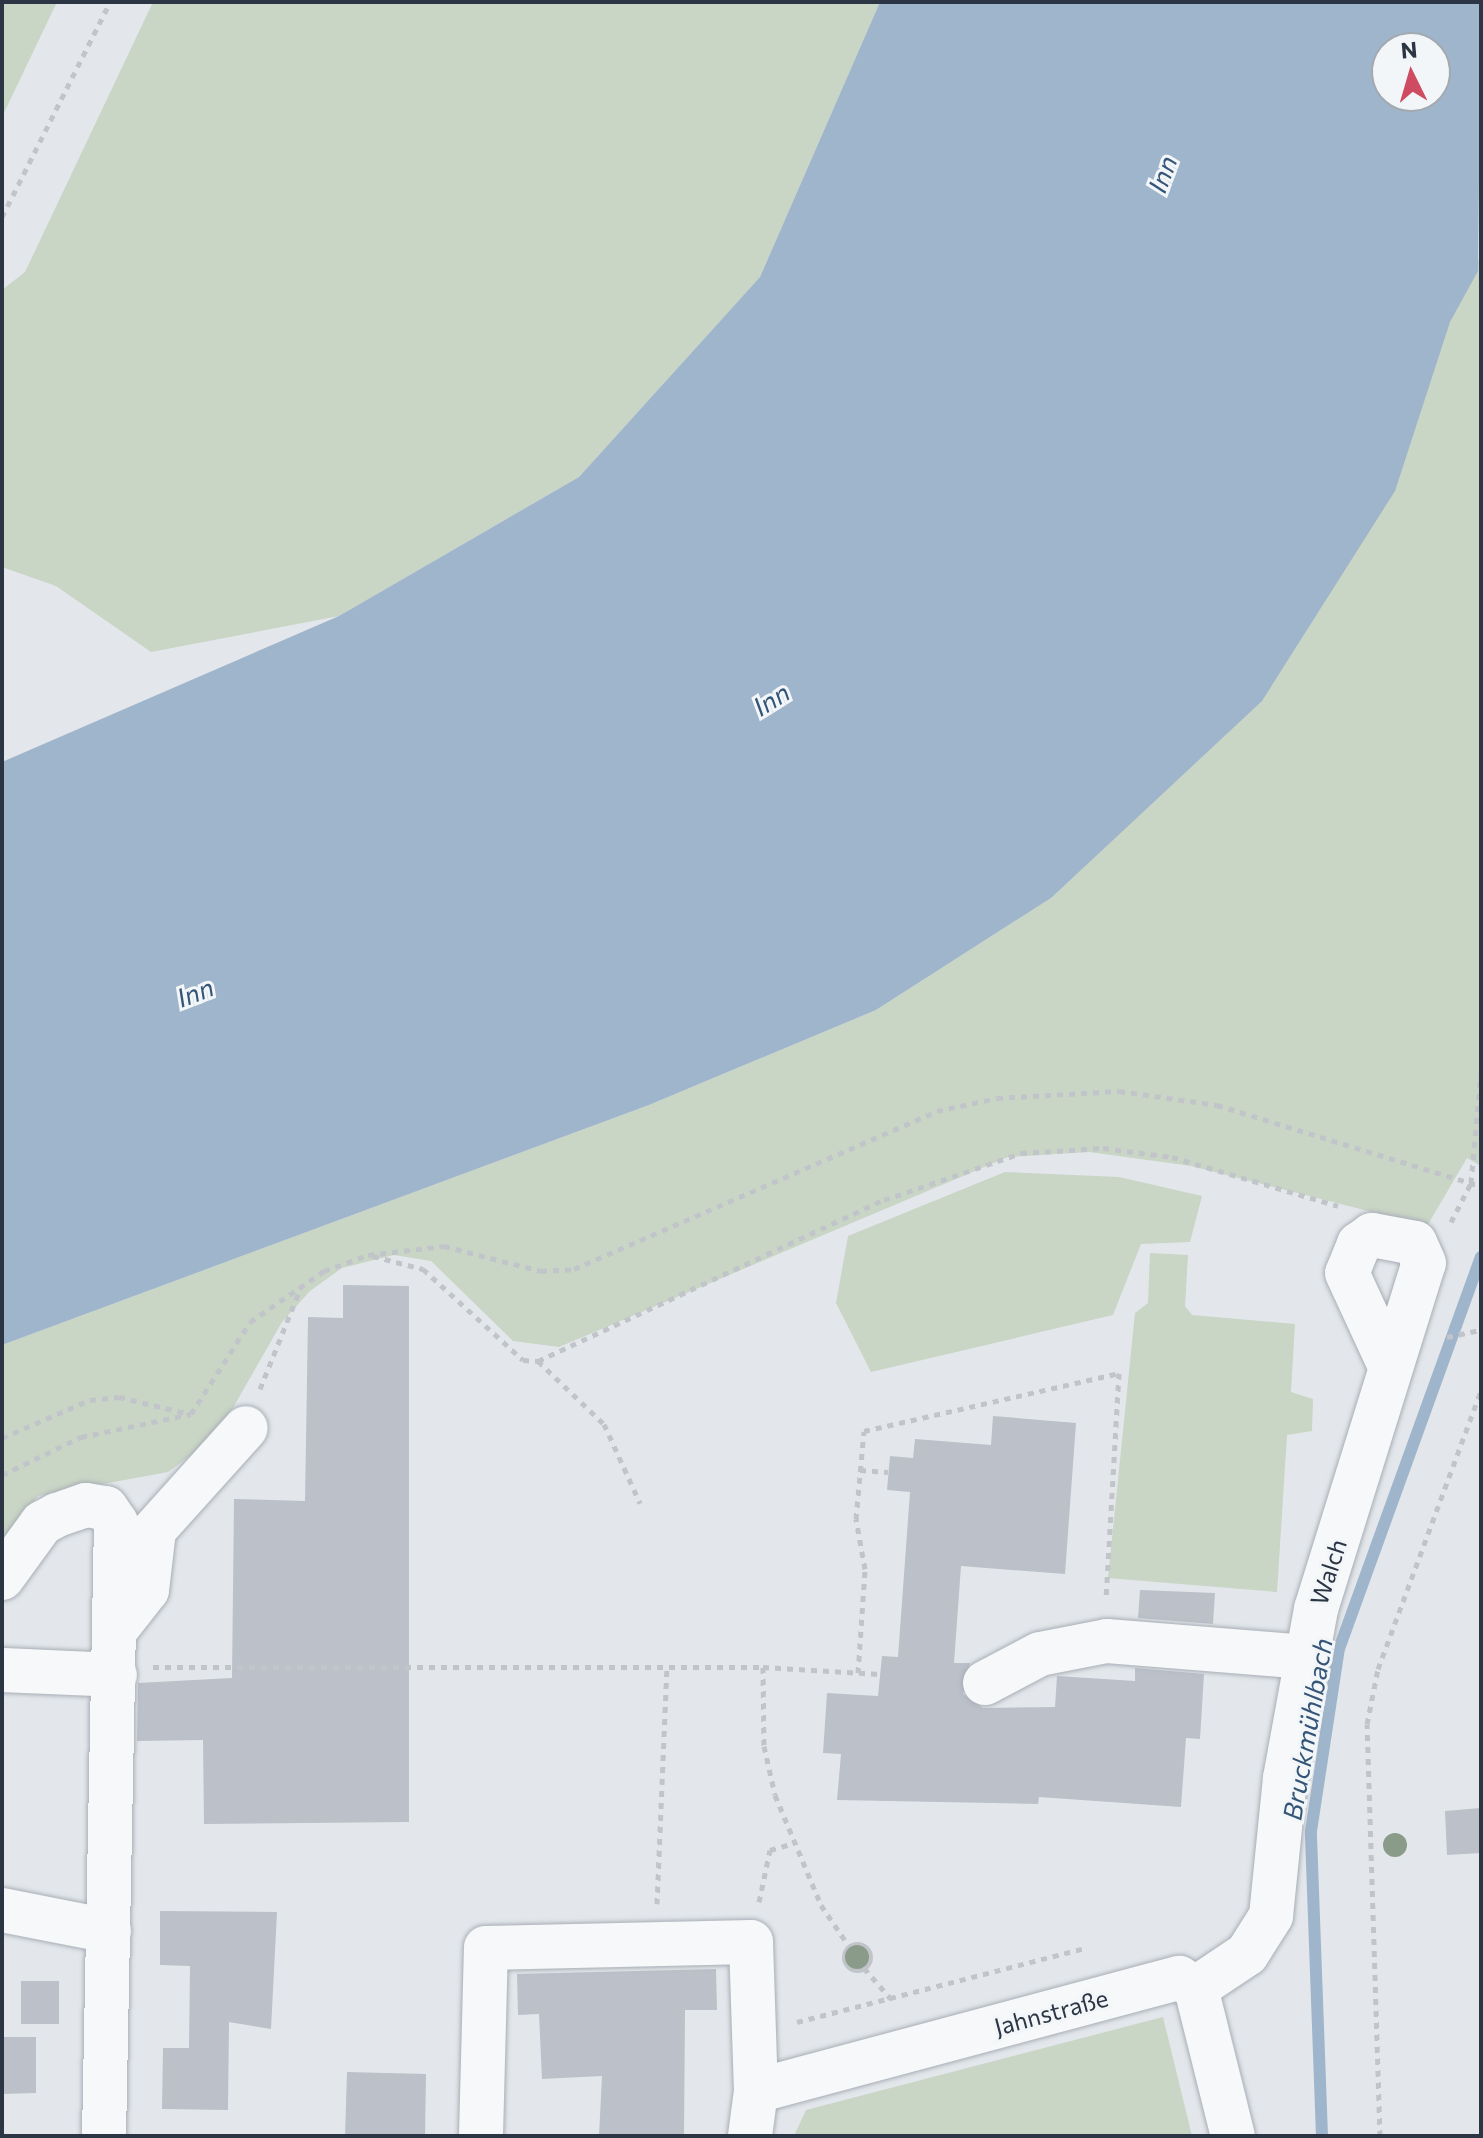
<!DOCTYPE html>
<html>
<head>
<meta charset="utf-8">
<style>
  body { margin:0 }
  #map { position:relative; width:1483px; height:2138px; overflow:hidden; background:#e3e7eb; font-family:Commissioner,sans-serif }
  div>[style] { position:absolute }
  .green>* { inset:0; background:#c9d5c5 }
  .water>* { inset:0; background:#9fb5cb }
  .stream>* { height:12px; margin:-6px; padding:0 6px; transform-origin:6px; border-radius:6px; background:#9fb5cb }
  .building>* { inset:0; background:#bbc0c9 }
  .path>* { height:5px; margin-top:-2.5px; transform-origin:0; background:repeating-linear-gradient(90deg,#c1c5ca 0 6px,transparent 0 12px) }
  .path>.ring { margin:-2.5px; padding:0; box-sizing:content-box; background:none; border:5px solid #c1c5ca; border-radius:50% }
  .roads { filter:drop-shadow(0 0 2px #a8aeb6) drop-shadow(0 0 2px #a8aeb6) }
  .minor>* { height:44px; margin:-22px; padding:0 22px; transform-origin:22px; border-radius:22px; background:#f6f8f9 }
  .trees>* { width:24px; height:24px; margin:-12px; border-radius:50%; background:#8a9c89 }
  span { translate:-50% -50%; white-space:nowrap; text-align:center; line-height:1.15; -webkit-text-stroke:6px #f3f6f8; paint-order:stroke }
  .street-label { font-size:24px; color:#2b3544 }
  .water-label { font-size:26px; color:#355578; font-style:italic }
  .frame { position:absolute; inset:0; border:4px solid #2b3544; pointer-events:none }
  .north { position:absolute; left:1371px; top:32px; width:80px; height:80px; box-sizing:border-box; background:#f3f6f8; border:2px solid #a3a9b0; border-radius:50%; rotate:355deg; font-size:22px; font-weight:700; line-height:32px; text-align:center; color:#2b3544 }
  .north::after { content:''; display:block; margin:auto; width:28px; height:36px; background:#ce4b62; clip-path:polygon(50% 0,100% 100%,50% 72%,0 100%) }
</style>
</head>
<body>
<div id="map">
  <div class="green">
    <i style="clip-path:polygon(2px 2px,57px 2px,2px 117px)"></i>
    <i style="clip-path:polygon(153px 2px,880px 2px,760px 277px,579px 477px,339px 616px,151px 652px,56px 586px,2px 567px,2px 290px,25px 272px)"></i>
    <i style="clip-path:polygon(1481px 254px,1481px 1166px,1467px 1158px,1427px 1226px,1191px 1166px,1089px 1152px,1008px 1157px,559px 1347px,513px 1341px,431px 1261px,394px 1255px,342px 1268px,310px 1291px,282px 1322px,217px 1436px,168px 1472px,38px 1496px,2px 1542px,2px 1345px,649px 1105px,876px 1010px,1051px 898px,1450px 322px)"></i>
    <i style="clip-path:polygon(1005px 1172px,1119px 1177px,1202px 1196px,1190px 1242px,1141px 1244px,1113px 1315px,871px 1372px,836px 1303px,848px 1236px)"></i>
    <i style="clip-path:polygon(1150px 1253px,1188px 1255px,1185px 1306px,1192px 1315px,1295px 1324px,1291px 1392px,1313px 1399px,1312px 1431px,1287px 1435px,1277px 1592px,1108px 1578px,1135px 1313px,1148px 1303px)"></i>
    <i style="clip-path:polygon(1163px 2017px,1192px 2136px,794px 2136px,806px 2110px)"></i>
  </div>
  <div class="water">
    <i style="clip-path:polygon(evenodd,880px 2px,1481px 2px,1478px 271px,1450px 322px,1395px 491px,1262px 701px,1051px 898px,876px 1010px,649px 1105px,2px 1345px,2px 762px,339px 616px,579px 477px,760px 277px,880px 2px,1387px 48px,1435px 48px,1435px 96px,1387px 96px,1387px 48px)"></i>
  </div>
  <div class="stream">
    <i style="left:1322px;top:2136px;width:305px;rotate:-92.1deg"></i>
    <i style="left:1311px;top:1831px;width:184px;rotate:-81.3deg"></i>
    <i style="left:1339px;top:1649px;width:417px;rotate:-70.1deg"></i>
  </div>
  <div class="building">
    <i style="clip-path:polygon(343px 1285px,409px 1286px,409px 1822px,204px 1824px,203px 1740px,137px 1741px,138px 1683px,232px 1678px,234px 1499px,305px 1501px,308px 1317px,343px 1318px)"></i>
    <i style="clip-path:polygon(993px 1416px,1076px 1423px,1065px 1574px,961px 1566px,954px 1663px,970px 1663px,963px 1694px,983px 1708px,1055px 1707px,1057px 1676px,1135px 1681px,1135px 1668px,1204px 1674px,1200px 1739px,1186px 1738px,1181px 1807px,1039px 1797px,1038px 1804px,837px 1800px,841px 1754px,823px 1753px,827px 1693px,878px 1696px,882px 1656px,898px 1657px,910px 1492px,887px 1490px,890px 1456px,913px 1458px,915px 1439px,991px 1445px)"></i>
    <i style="clip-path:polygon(1140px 1590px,1215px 1593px,1213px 1624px,1138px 1618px)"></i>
    <i style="clip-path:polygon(1481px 1808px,1481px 1853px,1447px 1855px,1445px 1811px)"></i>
    <i style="clip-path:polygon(160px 1911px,277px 1912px,271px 2029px,229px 2022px,228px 2110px,162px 2109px,163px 2048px,189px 2048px,190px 1966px,160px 1965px)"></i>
    <i style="clip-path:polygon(716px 1969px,717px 2010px,685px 2010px,684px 2136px,599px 2136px,602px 2076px,542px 2079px,539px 2014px,518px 2015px,517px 1974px)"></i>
    <i style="clip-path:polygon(21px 1981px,59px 1981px,59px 2024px,21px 2024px)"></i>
    <i style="clip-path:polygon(2px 2037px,36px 2037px,36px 2093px,2px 2094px)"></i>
    <i style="clip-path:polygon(347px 2072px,426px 2074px,425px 2136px,345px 2136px)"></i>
  </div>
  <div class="path">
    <i style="left:2px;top:217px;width:241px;rotate:-63.3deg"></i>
    <i style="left:1451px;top:1222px;width:44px;rotate:-62.9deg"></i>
    <i style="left:1471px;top:1183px;width:110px;rotate:-84.8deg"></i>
    <i style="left:373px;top:1256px;width:52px;rotate:14.6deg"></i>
    <i style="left:423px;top:1269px;width:135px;rotate:42.3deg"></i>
    <i style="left:523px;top:1360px;width:15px;rotate:4deg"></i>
    <i style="left:538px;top:1361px;width:382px;rotate:-25deg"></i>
    <i style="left:884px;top:1200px;width:145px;rotate:-18.9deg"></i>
    <i style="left:1021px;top:1153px;width:82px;rotate:-3.5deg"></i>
    <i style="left:1103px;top:1148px;width:70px;rotate:7.4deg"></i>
    <i style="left:1172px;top:1157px;width:173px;rotate:16.4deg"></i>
    <i style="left:1447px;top:1337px;width:35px;rotate:-12deg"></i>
    <i style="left:538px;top:1361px;width:91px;rotate:43.7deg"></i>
    <i style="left:604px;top:1424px;width:87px;rotate:65.5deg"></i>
    <i style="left:260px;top:1389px;width:110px;rotate:-68.1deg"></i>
    <i style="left:2px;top:1438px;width:96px;rotate:-23.4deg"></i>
    <i style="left:90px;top:1400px;width:29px;rotate:-6deg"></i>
    <i style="left:119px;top:1397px;width:73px;rotate:13.5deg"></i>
    <i style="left:860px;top:1470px;width:28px;rotate:4deg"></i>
    <i style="left:2px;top:1475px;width:88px;rotate:-25.7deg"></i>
    <i style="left:81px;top:1437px;width:112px;rotate:-11.8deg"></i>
    <i style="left:191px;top:1414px;width:109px;rotate:-57.3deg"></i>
    <i style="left:250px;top:1322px;width:90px;rotate:-34.6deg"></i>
    <i style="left:324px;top:1271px;width:47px;rotate:-20deg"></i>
    <i style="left:368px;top:1255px;width:77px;rotate:-6.8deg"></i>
    <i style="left:444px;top:1246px;width:100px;rotate:14.5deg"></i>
    <i style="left:541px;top:1271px;width:33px;rotate:-3deg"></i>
    <i style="left:574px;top:1269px;width:396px;rotate:-23.5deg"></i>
    <i style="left:937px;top:1111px;width:61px;rotate:-12.2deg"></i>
    <i style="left:997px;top:1098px;width:122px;rotate:-3.3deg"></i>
    <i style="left:1119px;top:1091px;width:99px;rotate:8.1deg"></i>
    <i style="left:1217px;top:1105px;width:276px;rotate:17.1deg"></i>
    <i style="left:153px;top:1667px;width:610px"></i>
    <i style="left:763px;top:1667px;width:117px;rotate:3.4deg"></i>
    <i style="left:763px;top:1667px;width:79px;rotate:89.3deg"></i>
    <i style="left:764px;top:1746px;width:50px;rotate:77.3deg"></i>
    <i style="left:775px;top:1795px;width:119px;rotate:67.3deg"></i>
    <i style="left:821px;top:1905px;width:50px;rotate:55.7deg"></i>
    <i style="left:858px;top:1673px;width:104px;rotate:-86.1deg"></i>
    <i style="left:865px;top:1569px;width:51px;rotate:-100.2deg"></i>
    <i style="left:856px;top:1519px;width:88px;rotate:-84.8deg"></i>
    <i style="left:864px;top:1431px;width:262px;rotate:-12.8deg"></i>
    <i style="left:1119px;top:1373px;width:225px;rotate:93.3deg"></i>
    <i style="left:759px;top:1902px;width:53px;rotate:-78.1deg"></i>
    <i style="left:770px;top:1850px;width:22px;rotate:-16deg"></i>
    <i style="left:657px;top:1904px;width:237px;rotate:-87.6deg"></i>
    <i class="ring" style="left:844px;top:1944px;width:21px;height:21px"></i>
    <i style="left:864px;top:1968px;width:41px;rotate:48.9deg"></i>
    <i style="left:797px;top:2022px;width:298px;rotate:-14.4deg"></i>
    <i style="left:1380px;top:2136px;width:412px;rotate:-91.8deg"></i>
    <i style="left:1367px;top:1724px;width:56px;rotate:-78.7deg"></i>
    <i style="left:1378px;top:1669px;width:296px;rotate:-69.7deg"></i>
  </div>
  <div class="roads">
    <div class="minor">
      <i style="left:2px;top:1578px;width:68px;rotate:-54deg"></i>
      <i style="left:42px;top:1523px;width:17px;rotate:-28deg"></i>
      <i style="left:57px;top:1515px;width:31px;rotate:-19deg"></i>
      <i style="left:86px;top:1505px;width:20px;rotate:9deg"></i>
      <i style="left:106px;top:1508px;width:18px;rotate:56deg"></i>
      <i style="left:116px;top:1523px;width:613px;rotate:91.12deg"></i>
      <i style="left:118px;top:1627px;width:47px;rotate:-51.9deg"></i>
      <i style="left:147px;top:1590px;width:60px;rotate:-83.3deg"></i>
      <i style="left:154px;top:1530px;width:137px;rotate:-48deg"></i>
      <i style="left:2px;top:1670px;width:113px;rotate:2.5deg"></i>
      <i style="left:985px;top:1683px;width:62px;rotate:-27.8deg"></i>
      <i style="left:1040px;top:1654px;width:68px;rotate:-11deg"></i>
      <i style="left:1107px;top:1641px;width:200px;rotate:4.6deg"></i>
      <i style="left:2px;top:1910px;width:109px;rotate:11.1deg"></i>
      <i style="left:1196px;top:1988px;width:61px;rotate:-33.7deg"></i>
      <i style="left:1247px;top:1954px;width:45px;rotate:-57.7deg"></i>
      <i style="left:1271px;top:1916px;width:139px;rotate:-84.2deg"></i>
      <i style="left:1285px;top:1778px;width:172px;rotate:-79.6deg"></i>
      <i style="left:1316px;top:1609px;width:362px;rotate:-72.7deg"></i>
      <i style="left:1424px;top:1263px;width:22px;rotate:-114deg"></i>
      <i style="left:1415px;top:1243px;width:44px;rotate:-169.5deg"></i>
      <i style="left:1372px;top:1235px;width:16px;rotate:145deg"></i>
      <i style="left:1359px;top:1244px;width:31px;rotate:112deg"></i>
      <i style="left:1347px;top:1273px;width:102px;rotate:65.2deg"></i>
      <i style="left:756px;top:2091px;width:438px;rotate:-15deg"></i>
      <i style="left:1179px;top:1978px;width:20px;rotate:30deg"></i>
      <i style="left:1196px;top:1988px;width:153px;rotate:76deg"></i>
      <i style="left:481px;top:2136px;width:188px;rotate:-88.5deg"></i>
      <i style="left:486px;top:1948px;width:265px;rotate:-1.3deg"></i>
      <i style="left:751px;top:1942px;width:149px;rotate:88.1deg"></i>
      <i style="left:756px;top:2091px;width:45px;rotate:97.6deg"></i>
    </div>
  </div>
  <div class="trees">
    <i style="left:1395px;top:1845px"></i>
    <i style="left:857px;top:1957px"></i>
  </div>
  <div class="street-label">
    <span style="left:1328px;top:1572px;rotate:-72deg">Walch</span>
    <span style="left:1051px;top:2012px;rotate:-15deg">Jahnstraße</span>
  </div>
  <div class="water-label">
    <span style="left:1162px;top:174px;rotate:-70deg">Inn</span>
    <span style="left:771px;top:699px;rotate:-32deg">Inn</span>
    <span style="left:195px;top:992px;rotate:-21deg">Inn</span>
    <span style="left:1307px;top:1729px;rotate:-80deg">Bruckmühlbach</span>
  </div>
  <div class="frame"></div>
  <div class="north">N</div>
</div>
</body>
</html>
